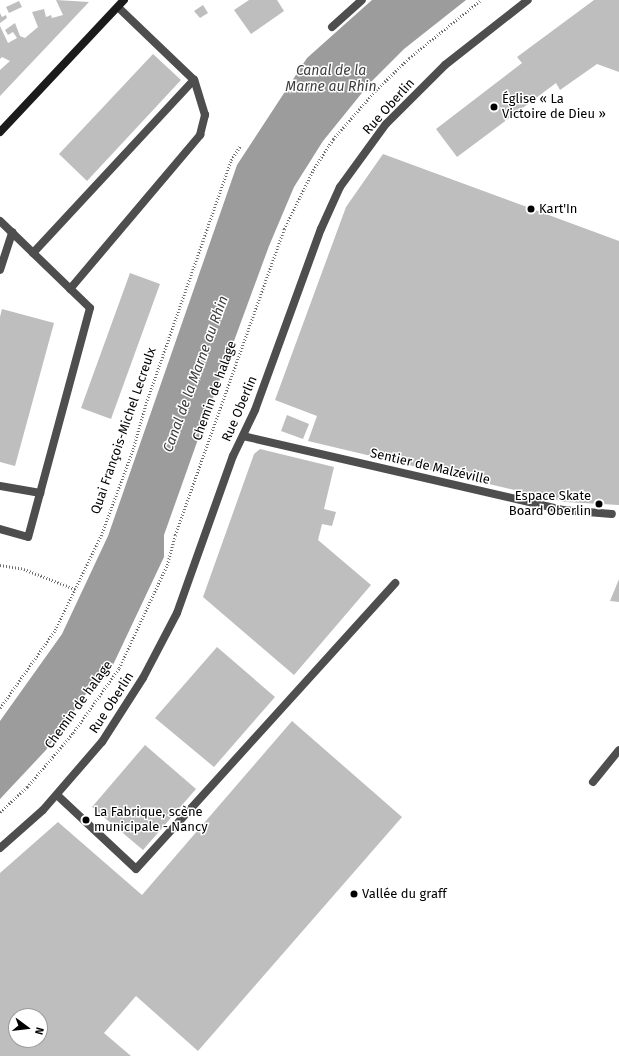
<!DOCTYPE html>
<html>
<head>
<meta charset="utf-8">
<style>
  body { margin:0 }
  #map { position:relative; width:619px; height:1056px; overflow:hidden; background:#fff; font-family:"Fira Sans",sans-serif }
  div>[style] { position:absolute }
  .water>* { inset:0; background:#9c9c9c }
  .building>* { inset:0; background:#bebebe }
  .path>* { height:2.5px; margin-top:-1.25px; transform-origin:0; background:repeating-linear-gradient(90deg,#707070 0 1px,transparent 0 3px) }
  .service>* { height:8px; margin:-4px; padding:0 4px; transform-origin:4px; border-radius:4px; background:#4e4e4e }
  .tertiary>* { height:8px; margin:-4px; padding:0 4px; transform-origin:4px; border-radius:4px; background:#4e4e4e }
  .secondary>* { height:8px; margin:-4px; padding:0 4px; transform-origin:4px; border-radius:4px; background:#1b1b1b }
  .dots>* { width:11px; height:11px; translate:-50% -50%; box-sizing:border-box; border:2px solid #fff; border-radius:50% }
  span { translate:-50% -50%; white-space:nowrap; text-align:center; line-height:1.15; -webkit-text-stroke:3px #fff; paint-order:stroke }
  .poi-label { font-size:13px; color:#000 }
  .left { translate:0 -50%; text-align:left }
  .right { translate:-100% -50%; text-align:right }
  .street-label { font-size:13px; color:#000 }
  .water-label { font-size:14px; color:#3d3d3d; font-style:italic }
  .north { position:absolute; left:8px; top:1008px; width:40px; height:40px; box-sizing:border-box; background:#fff; border:1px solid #999; border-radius:50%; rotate:105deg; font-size:11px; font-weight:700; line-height:16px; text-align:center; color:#000 }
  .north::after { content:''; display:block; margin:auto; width:14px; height:18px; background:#000; clip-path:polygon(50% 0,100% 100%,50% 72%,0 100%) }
</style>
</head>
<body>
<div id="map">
  <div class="water">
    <i style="clip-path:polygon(372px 0,466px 0,404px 49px,370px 83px,323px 141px,294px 187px,269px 246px,202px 428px,164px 535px,164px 557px,112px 667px,98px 677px,46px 750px,0 799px,0 721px,62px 634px,108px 536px,237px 165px,307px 58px)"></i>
  </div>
  <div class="building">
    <i style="clip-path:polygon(56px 0,89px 2px,0 96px,0 70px,10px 61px,2px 57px,0 59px,0 26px,8px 43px,17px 38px,13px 32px,8px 35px,5px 30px,15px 23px,20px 36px,25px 38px,38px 27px,32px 12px,44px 9px,46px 17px,51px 15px,52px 18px,63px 15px)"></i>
    <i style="clip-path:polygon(249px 0,277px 0,284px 11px,251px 34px,234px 10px)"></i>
    <i style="clip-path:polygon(594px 0,619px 0,619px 72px,597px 64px,560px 90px,556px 83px,457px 157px,436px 129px,522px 63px,517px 57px)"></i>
    <i style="clip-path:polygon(19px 1px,22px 7px,9px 13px,6px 7px)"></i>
    <i style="clip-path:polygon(203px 5px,208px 13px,200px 18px,194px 11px)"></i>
    <i style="clip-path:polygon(0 13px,2px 17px,6px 15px,7px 18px,0 23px)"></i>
    <i style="clip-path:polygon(153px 54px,181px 80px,87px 181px,59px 154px)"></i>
    <i style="clip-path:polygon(383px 154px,619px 241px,619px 505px,565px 502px,308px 441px,317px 416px,275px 400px,346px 207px)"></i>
    <i style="clip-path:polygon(130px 273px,160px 284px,111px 419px,81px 408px)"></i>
    <i style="clip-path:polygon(2px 309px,54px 323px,15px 466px,0 462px,0 317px)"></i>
    <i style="clip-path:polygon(287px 415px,309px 424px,303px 439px,281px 431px)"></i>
    <i style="clip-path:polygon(260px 449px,334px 467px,324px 509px,336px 512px,332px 526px,322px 524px,318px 540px,371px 585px,294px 675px,203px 597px,254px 454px)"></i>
    <i style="clip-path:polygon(619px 579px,619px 602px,610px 601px)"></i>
    <i style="clip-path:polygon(217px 647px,275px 697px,214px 767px,155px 718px)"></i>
    <i style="clip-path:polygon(evenodd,292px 721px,402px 817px,198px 1051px,136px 996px,104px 1033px,131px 1056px,0 1056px,0 873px,58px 822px,142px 895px,292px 721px,16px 1016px,40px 1016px,40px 1040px,16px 1040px,16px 1016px)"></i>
    <i style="clip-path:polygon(145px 745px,196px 789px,143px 850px,92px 807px)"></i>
  </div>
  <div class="path">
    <i style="left:0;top:565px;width:24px;rotate:9deg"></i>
    <i style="left:24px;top:569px;width:55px;rotate:21.4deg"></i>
    <i style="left:0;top:708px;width:95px;rotate:-54.8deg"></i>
    <i style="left:55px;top:630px;width:108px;rotate:-64.1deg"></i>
    <i style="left:102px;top:533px;width:90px;rotate:-69.7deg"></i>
    <i style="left:133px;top:449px;width:48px;rotate:-74.2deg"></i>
    <i style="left:146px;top:403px;width:257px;rotate:-70.7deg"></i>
    <i style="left:231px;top:160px;width:17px;rotate:-57deg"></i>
    <i style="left:0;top:812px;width:37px;rotate:-43deg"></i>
    <i style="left:27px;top:787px;width:71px;rotate:-49.6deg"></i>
    <i style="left:73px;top:733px;width:80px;rotate:-54.7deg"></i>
    <i style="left:119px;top:668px;width:114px;rotate:-65deg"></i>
    <i style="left:167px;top:565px;width:31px;rotate:-75deg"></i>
    <i style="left:175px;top:535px;width:325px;rotate:-70.4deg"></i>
    <i style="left:284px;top:229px;width:66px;rotate:-63.8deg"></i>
    <i style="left:313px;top:170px;width:37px;rotate:-57deg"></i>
    <i style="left:333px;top:139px;width:65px;rotate:-48.7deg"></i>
    <i style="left:376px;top:90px;width:46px;rotate:-44.1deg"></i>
    <i style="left:409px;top:58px;width:92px;rotate:-38.9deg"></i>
  </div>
  <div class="service">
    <i style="left:332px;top:27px;width:40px;rotate:-42deg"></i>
    <i style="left:0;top:221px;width:125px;rotate:44deg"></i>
    <i style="left:90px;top:308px;width:237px;rotate:105.1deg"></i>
    <i style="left:28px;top:537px;width:29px;rotate:-164deg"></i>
    <i style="left:33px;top:253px;width:236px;rotate:-47.1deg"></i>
    <i style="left:0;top:270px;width:40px;rotate:-72deg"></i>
    <i style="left:70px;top:289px;width:202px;rotate:-49.8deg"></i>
    <i style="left:200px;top:135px;width:21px;rotate:-76deg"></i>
    <i style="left:205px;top:115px;width:37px;rotate:-107deg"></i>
    <i style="left:194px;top:80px;width:105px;rotate:-136.2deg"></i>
    <i style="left:243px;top:436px;width:328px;rotate:13deg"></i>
    <i style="left:563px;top:510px;width:49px;rotate:4.7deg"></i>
    <i style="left:0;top:486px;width:41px;rotate:9.9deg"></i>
    <i style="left:593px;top:782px;width:41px;rotate:-50.9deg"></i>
    <i style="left:57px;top:795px;width:108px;rotate:43.1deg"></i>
    <i style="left:136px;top:869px;width:386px;rotate:-47.8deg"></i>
  </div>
  <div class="tertiary">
    <i style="left:0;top:848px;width:57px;rotate:-41.5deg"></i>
    <i style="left:43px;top:810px;width:90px;rotate:-49.1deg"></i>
    <i style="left:102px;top:742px;width:76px;rotate:-57.4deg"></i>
    <i style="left:143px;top:678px;width:73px;rotate:-62.4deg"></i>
    <i style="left:177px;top:613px;width:167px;rotate:-70.4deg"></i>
    <i style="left:233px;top:456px;width:51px;rotate:-64.4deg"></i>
    <i style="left:255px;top:410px;width:193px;rotate:-70deg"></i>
    <i style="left:321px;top:229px;width:46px;rotate:-65.7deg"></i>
    <i style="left:340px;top:187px;width:78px;rotate:-53.9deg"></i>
    <i style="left:386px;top:124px;width:83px;rotate:-45deg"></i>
    <i style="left:445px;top:65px;width:105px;rotate:-38.1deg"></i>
  </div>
  <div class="secondary">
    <i style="left:0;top:132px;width:181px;rotate:-46.8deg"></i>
  </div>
  <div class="dots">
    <i style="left:494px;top:107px;background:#000"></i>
    <i style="left:531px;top:209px;background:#000"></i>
    <i style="left:599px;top:504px;background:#000"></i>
    <i style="left:86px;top:820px;background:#000"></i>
    <i style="left:354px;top:894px;background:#000"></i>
  </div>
  <div class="poi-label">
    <span class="left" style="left:502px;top:107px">Église « La<br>Victoire de Dieu »</span>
    <span class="left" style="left:539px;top:209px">Kart'In</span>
    <span class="right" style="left:591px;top:504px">Espace Skate<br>Board Oberlin</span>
    <span class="left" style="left:94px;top:820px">La Fabrique, scène<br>municipale - Nancy</span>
    <span class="left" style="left:362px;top:894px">Vallée du graff</span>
  </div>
  <div class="street-label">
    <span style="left:389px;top:107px;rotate:-48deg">Rue Oberlin</span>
    <span style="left:215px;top:391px;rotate:-70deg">Chemin de halage</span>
    <span style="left:240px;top:409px;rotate:-67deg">Rue Oberlin</span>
    <span style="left:124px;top:431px;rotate:-71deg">Quai François-Michel Lecreulx</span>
    <span style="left:430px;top:467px;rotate:13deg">Sentier de Malzéville</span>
    <span style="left:112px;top:703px;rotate:-57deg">Rue Oberlin</span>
    <span style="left:79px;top:705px;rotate:-54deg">Chemin de halage</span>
  </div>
  <div class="water-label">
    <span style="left:331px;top:79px">Canal de la<br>Marne au Rhin</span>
    <span style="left:196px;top:374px;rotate:-70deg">Canal de la Marne au Rhin</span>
  </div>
  <div class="north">N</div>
</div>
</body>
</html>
